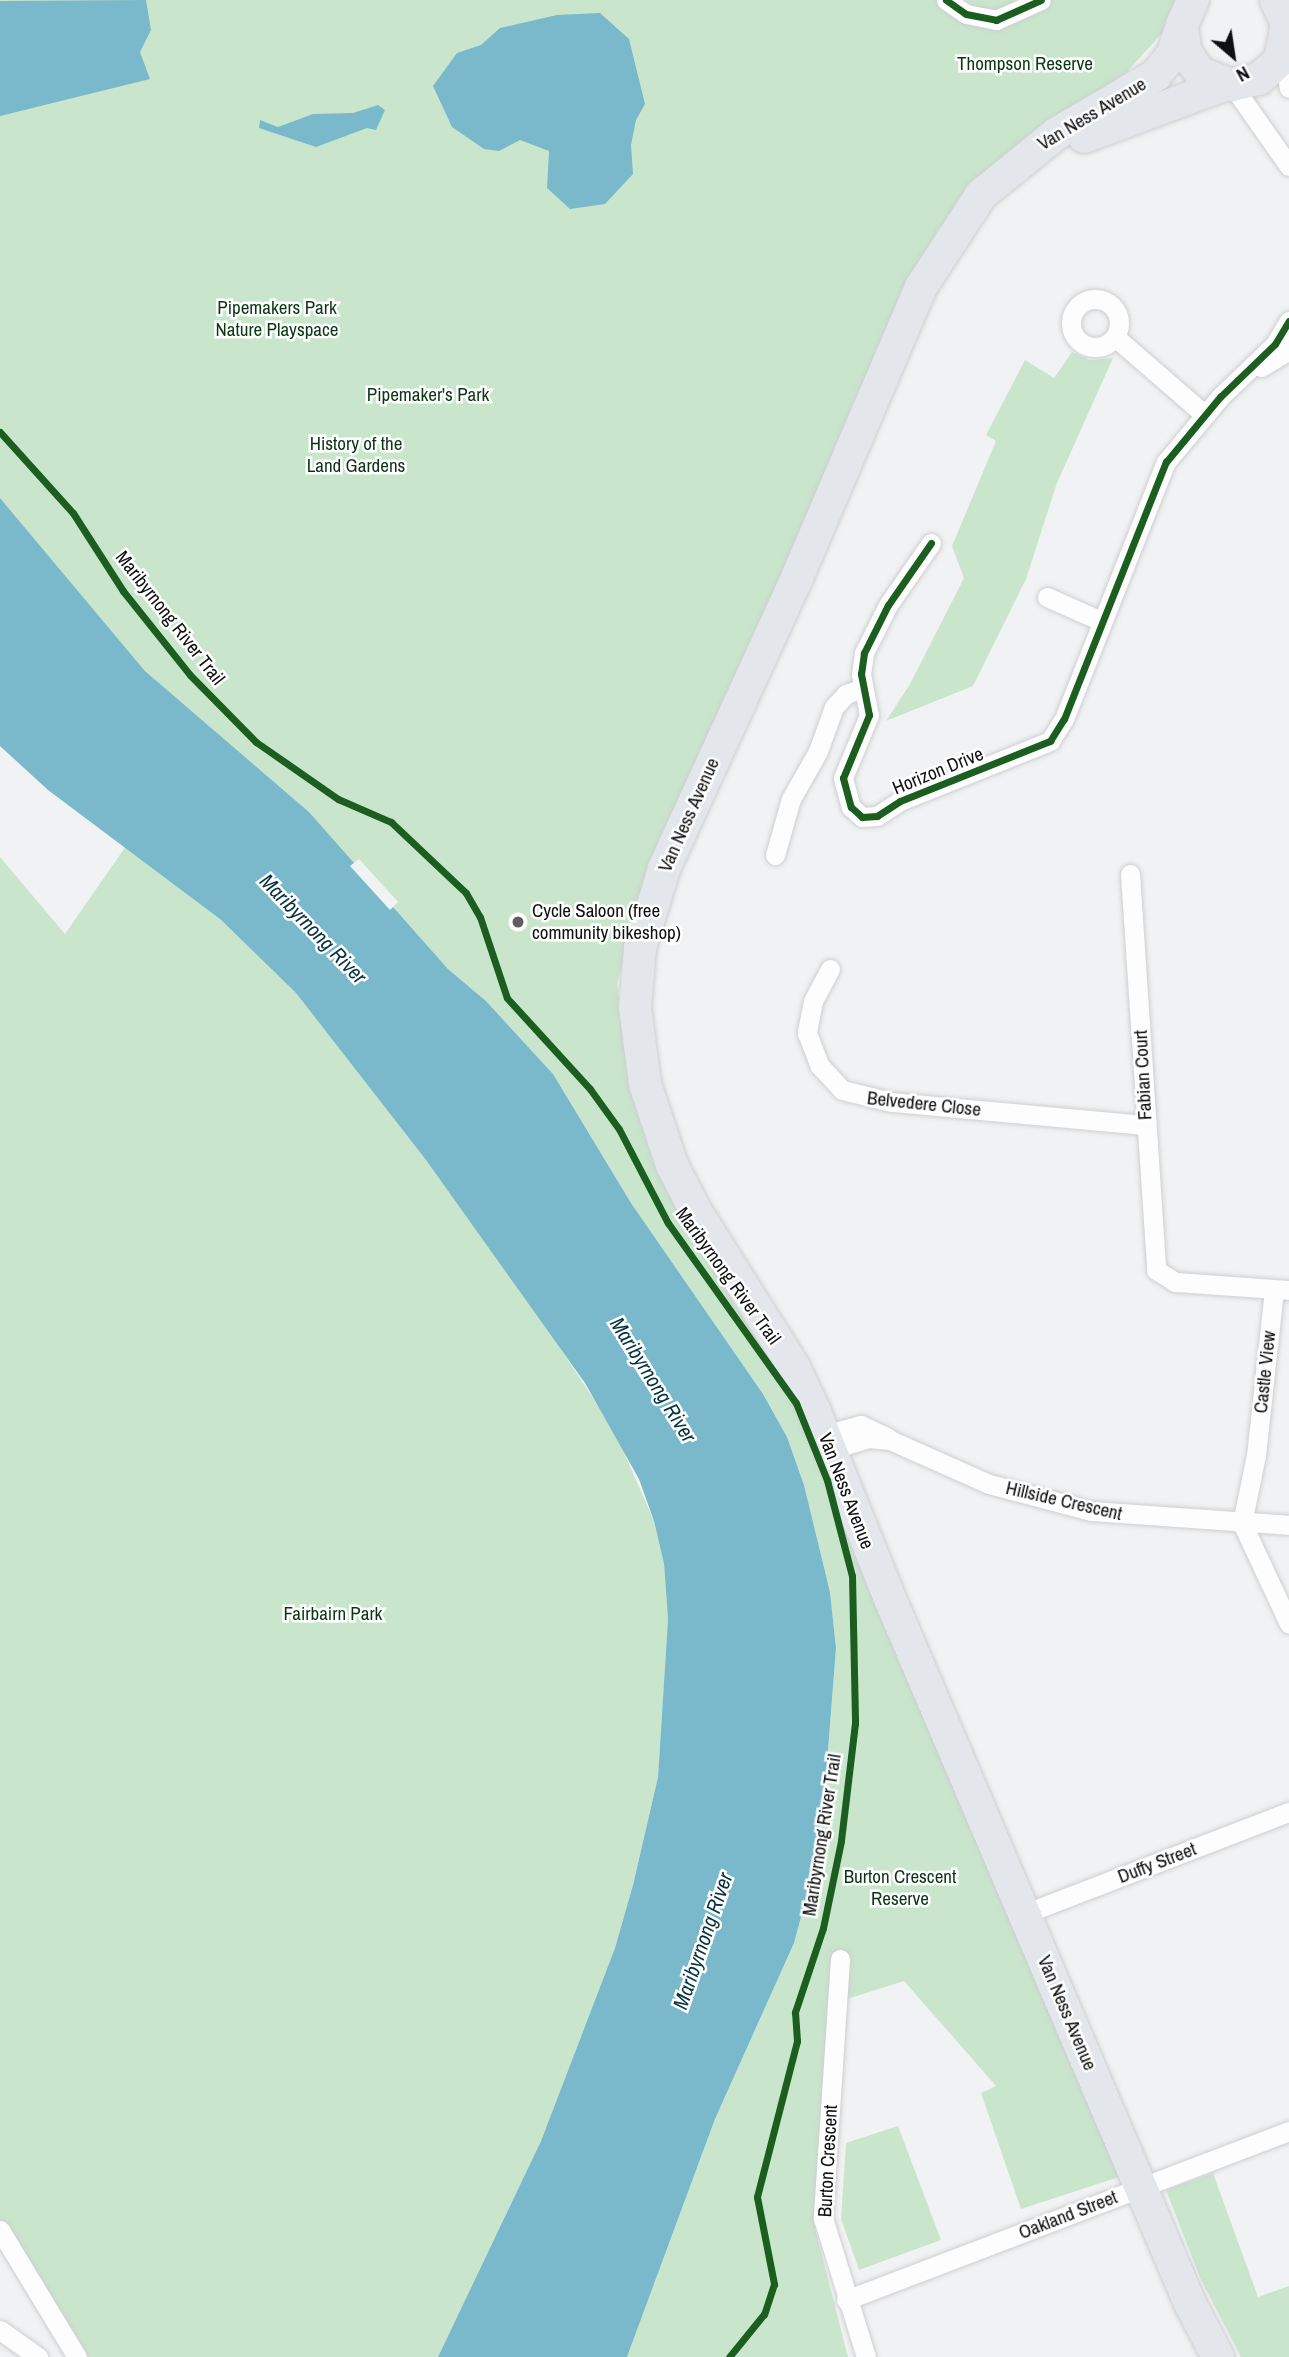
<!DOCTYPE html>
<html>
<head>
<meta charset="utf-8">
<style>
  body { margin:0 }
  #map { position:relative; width:1289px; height:2357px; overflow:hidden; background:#f1f2f3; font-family:"Archivo Narrow",sans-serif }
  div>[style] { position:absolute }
  .green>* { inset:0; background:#c9e6cd }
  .water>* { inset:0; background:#79b9cb }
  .pier>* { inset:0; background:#f1f2f3 }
  .roads { filter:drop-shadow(0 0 2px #cecfd0) drop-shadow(0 0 2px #cecfd0) }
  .street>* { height:19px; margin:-9.5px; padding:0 9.5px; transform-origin:9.5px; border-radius:9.5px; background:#fdfdfd }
  .street>.ring { margin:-9.5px; padding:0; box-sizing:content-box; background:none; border:19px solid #fdfdfd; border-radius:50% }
  .primary>* { height:32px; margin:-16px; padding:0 16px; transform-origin:16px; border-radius:16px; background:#e3e6eb }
  .cycleway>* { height:7px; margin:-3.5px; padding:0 3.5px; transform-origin:3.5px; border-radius:3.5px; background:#1b5e20 }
  .dots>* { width:19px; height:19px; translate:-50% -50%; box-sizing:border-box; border:4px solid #fff; border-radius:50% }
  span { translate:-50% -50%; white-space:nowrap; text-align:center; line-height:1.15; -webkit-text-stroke:5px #fff; paint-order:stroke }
  .park-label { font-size:19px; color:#0c3716 }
  .street-label { font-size:19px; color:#0f0f10 }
  .poi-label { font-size:19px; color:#0f0f10 }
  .left { translate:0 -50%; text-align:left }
  .water-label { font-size:21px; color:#07333e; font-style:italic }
  .north { position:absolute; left:1198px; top:21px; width:70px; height:70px; -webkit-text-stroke:5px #fff; paint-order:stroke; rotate:151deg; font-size:19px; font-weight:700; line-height:28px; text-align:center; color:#0f0f10 }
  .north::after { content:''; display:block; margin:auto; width:24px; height:32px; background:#0f0f10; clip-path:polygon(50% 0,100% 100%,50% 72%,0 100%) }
</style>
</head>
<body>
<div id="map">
  <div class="green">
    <i style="clip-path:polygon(0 0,1181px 0,1164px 31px,1126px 73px,1001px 159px,937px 231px,852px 406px,747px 660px,648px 869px,617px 984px,629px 1073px,656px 1163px,806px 1415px,850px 1533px,1119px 2177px,1021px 2209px,981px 2093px,996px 2086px,904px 1981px,828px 2005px,815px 2228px,848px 2357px,627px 2357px,715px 2119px,794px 1943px,807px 1895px,824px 1801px,836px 1648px,830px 1592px,804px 1485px,787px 1437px,763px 1394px,631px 1203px,553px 1074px,486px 1001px,448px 969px,309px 812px,145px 671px,0 498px)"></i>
    <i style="clip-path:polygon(1072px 352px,1090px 360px,1113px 358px,1057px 483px,1026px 579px,973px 686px,886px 721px,910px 684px,964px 578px,952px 546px,996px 441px,986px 435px,1025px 360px,1054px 378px)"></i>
    <i style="clip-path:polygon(126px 846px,220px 919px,296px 993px,426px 1160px,549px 1331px,615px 1432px,654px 1521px,664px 1564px,668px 1619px,658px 1777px,633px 1885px,615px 1948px,541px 2141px,438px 2357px,79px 2357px,0 2226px,0 857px,65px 934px)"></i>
    <i style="clip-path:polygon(898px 2126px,941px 2240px,859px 2270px,841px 2219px,846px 2143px)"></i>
    <i style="clip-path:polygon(1213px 2173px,1258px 2297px,1289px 2286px,1289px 2357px,1241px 2357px,1201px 2280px,1166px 2190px)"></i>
  </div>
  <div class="water">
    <i style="clip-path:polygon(146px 0,151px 30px,140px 52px,150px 79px,0 116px,0 1px)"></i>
    <i style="clip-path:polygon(600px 13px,629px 39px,645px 104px,636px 120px,631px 145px,633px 174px,605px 204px,570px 209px,547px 188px,549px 151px,520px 140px,499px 151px,484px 149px,452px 127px,433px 86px,457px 53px,481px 45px,500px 28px,557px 15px)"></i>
    <i style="clip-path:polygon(378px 105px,385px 110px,376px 130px,367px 128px,316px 147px,259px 128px,260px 120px,278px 127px,313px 114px,353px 113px)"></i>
    <i style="clip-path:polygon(0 498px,145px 671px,309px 812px,448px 969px,486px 1001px,553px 1074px,631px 1203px,763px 1394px,787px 1437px,804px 1485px,830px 1592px,836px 1648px,824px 1801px,807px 1895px,794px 1943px,715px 2119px,627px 2357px,438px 2357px,541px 2141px,615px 1948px,633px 1885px,658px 1777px,668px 1619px,664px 1564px,654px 1521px,639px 1479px,585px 1383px,426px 1160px,296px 993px,220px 919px,48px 790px,0 746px)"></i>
  </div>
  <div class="pier">
    <i style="clip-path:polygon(359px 859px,398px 902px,390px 910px,350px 866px)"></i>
  </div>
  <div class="roads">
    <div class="street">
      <i style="left:946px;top:0;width:24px;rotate:35deg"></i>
      <i style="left:966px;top:14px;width:31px;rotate:11deg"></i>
      <i style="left:996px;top:20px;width:49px;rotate:-24deg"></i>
      <i style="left:1285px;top:52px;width:36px;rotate:84deg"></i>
      <i style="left:1232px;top:85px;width:99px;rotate:54.9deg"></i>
      <i class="ring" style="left:1071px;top:299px;width:29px;height:29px"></i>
      <i style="left:1115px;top:337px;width:118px;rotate:40.9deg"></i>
      <i style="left:1261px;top:367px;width:33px;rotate:-31deg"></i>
      <i style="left:931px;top:543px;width:75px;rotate:124.7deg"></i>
      <i style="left:888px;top:605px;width:54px;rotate:116.6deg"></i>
      <i style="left:864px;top:653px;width:21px;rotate:98deg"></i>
      <i style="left:861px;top:674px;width:42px;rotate:79deg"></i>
      <i style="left:869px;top:715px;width:68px;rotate:112.4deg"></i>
      <i style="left:843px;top:778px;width:30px;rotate:75deg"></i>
      <i style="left:851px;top:807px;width:15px;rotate:42deg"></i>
      <i style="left:862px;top:817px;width:15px;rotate:-4deg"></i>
      <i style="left:877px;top:816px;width:27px;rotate:-33deg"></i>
      <i style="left:900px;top:801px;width:162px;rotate:-21.8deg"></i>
      <i style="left:1050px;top:741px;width:26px;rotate:-58deg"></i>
      <i style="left:1064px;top:719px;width:277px;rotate:-68.4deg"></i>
      <i style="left:1166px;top:462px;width:85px;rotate:-50.3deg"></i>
      <i style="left:1220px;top:397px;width:76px;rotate:-43.9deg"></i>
      <i style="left:1275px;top:344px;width:27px;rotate:-59deg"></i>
      <i style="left:1047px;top:597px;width:57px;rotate:23.9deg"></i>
      <i style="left:775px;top:855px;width:58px;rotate:-74.1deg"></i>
      <i style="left:791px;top:799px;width:55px;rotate:-60.6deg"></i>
      <i style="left:818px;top:751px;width:47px;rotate:-70deg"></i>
      <i style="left:834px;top:707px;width:18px;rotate:-47deg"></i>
      <i style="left:846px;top:694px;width:18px;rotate:-19deg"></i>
      <i style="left:1130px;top:874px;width:397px;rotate:86.2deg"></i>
      <i style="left:1156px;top:1270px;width:22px;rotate:32deg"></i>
      <i style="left:1175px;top:1282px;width:114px;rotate:4deg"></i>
      <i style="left:830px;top:969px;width:36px;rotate:118deg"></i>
      <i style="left:813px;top:1001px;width:33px;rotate:101deg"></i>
      <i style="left:807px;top:1033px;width:34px;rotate:69deg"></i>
      <i style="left:819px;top:1065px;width:34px;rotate:47deg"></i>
      <i style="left:842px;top:1090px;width:51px;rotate:13.5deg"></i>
      <i style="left:892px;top:1102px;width:255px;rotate:5.2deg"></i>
      <i style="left:1274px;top:1290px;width:166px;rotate:96.2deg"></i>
      <i style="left:1256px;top:1455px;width:69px;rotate:101.6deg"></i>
      <i style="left:1242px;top:1523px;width:111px;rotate:65deg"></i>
      <i style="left:825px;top:1435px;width:37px;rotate:-16deg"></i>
      <i style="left:861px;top:1425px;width:29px;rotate:25deg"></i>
      <i style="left:831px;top:1450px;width:39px;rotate:-18deg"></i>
      <i style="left:868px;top:1438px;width:22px;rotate:5deg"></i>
      <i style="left:890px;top:1440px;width:108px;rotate:24deg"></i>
      <i style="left:989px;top:1484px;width:106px;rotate:14.8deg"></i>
      <i style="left:1091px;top:1511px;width:198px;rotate:4deg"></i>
      <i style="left:1024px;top:1914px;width:284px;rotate:-21.1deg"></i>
      <i style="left:840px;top:1959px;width:260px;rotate:93.8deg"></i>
      <i style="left:823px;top:2218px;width:145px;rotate:72.8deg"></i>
      <i style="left:0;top:2230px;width:149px;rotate:58.8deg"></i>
      <i style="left:846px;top:2300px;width:474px;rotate:-20.9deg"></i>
      <i style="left:0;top:2330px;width:47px;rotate:35.4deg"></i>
    </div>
    <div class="primary">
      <i style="left:1193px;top:0;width:27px;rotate:114deg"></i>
      <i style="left:1182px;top:25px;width:26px;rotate:83deg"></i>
      <i style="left:1185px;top:51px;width:27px;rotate:56deg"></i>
      <i style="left:1200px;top:73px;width:34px;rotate:21deg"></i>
      <i style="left:1232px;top:85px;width:28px;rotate:-13deg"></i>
      <i style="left:1259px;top:79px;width:28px;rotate:-42deg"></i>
      <i style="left:1280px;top:60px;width:37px;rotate:-79deg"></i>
      <i style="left:1287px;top:24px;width:26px;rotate:-115deg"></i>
      <i style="left:1182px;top:25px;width:32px;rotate:108deg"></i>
      <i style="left:1172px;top:55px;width:26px;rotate:129deg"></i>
      <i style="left:1156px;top:75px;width:116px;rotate:149.5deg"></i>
      <i style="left:1056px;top:134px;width:97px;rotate:140.9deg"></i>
      <i style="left:981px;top:195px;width:110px;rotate:123.1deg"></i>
      <i style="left:921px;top:287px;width:316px;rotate:113.1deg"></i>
      <i style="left:797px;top:578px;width:320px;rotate:114.6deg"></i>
      <i style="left:664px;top:869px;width:83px;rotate:106.9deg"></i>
      <i style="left:640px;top:948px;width:59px;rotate:94.8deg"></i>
      <i style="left:635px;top:1007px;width:78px;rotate:82.6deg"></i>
      <i style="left:645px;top:1084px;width:85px;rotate:71.6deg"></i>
      <i style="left:672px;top:1165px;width:51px;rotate:62.9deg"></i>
      <i style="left:695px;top:1210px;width:186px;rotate:57.8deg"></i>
      <i style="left:794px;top:1367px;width:50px;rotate:65deg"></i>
      <i style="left:815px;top:1412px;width:196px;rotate:68.1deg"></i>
      <i style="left:888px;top:1594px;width:771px;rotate:66.93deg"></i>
      <i style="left:1190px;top:2303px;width:61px;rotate:62.6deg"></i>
      <i style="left:1084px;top:137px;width:149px;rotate:-20.4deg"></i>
    </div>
  </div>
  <div class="cycleway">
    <i style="left:946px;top:0;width:24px;rotate:35deg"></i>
    <i style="left:966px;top:14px;width:31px;rotate:11deg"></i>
    <i style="left:996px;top:20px;width:49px;rotate:-24deg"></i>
    <i style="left:0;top:432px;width:109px;rotate:48deg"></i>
    <i style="left:73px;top:513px;width:93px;rotate:57.3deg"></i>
    <i style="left:123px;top:591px;width:107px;rotate:51.4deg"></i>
    <i style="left:190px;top:675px;width:94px;rotate:45.4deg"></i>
    <i style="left:256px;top:742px;width:100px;rotate:34.8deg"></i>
    <i style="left:338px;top:799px;width:58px;rotate:23.5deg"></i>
    <i style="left:391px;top:822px;width:103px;rotate:43.4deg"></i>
    <i style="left:466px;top:893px;width:28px;rotate:60deg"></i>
    <i style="left:480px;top:917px;width:85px;rotate:71.6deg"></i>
    <i style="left:507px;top:998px;width:123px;rotate:47.6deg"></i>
    <i style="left:590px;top:1089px;width:49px;rotate:54.1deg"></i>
    <i style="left:619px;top:1129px;width:106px;rotate:62.5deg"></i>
    <i style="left:668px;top:1223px;width:221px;rotate:54.6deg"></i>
    <i style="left:796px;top:1403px;width:83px;rotate:68.1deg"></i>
    <i style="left:827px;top:1480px;width:99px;rotate:75.4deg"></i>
    <i style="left:852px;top:1576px;width:147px;rotate:88.8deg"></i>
    <i style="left:855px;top:1723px;width:119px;rotate:96.8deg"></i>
    <i style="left:841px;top:1841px;width:89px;rotate:101.7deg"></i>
    <i style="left:823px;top:1928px;width:89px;rotate:108.4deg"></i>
    <i style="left:795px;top:2012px;width:29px;rotate:86deg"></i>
    <i style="left:797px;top:2041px;width:161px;rotate:104.4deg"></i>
    <i style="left:757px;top:2197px;width:89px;rotate:78.9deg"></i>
    <i style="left:774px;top:2284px;width:32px;rotate:108deg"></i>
    <i style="left:764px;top:2314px;width:55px;rotate:129.1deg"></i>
    <i style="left:931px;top:543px;width:75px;rotate:124.7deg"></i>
    <i style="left:888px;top:605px;width:54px;rotate:116.6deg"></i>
    <i style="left:864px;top:653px;width:21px;rotate:98deg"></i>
    <i style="left:861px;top:674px;width:42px;rotate:79deg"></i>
    <i style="left:869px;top:715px;width:68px;rotate:112.4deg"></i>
    <i style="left:843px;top:778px;width:30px;rotate:75deg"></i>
    <i style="left:851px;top:807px;width:15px;rotate:42deg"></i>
    <i style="left:862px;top:817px;width:15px;rotate:-4deg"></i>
    <i style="left:877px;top:816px;width:27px;rotate:-33deg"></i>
    <i style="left:900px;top:801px;width:162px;rotate:-21.8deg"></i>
    <i style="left:1050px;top:741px;width:26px;rotate:-58deg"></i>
    <i style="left:1064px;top:719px;width:277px;rotate:-68.4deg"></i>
    <i style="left:1166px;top:462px;width:85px;rotate:-50.3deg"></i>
    <i style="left:1220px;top:397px;width:76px;rotate:-43.9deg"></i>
    <i style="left:1275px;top:344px;width:27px;rotate:-59deg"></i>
  </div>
  <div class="dots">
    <i style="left:518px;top:922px;background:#5e5e5f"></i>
  </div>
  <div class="park-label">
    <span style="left:1025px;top:64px">Thompson Reserve</span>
    <span style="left:277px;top:319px">Pipemakers Park<br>Nature Playspace</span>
    <span style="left:428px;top:395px">Pipemaker's Park</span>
    <span style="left:356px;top:455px">History of the<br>Land Gardens</span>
    <span style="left:333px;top:1614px">Fairbairn Park</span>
    <span style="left:900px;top:1888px">Burton Crescent<br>Reserve</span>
  </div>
  <div class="street-label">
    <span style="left:1092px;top:114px;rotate:-31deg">Van Ness Avenue</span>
    <span style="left:170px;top:618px;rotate:52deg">Maribyrnong River Trail</span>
    <span style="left:938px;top:771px;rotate:-22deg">Horizon Drive</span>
    <span style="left:689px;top:815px;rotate:-66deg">Van Ness Avenue</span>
    <span style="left:1143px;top:1075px;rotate:-93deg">Fabian Court</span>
    <span style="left:924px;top:1104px;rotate:6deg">Belvedere Close</span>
    <span style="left:728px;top:1276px;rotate:54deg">Maribyrnong River Trail</span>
    <span style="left:1265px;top:1372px;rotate:-84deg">Castle View</span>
    <span style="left:846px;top:1491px;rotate:69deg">Van Ness Avenue</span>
    <span style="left:1064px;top:1501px;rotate:13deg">Hillside Crescent</span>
    <span style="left:822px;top:1835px;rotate:-81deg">Maribyrnong River Trail</span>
    <span style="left:1157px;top:1863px;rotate:-21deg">Duffy Street</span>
    <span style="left:1067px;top:2013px;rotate:67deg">Van Ness Avenue</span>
    <span style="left:828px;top:2161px;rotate:-87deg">Burton Crescent</span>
    <span style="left:1068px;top:2215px;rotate:-21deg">Oakland Street</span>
  </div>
  <div class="poi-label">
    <span class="left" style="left:532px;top:922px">Cycle Saloon (free<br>community bikeshop)</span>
  </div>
  <div class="water-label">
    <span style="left:313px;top:929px;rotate:46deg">Maribyrnong River</span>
    <span style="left:653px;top:1380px;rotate:58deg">Maribyrnong River</span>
    <span style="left:703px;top:1941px;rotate:-71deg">Maribyrnong River</span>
  </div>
  <div class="north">N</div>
</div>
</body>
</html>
